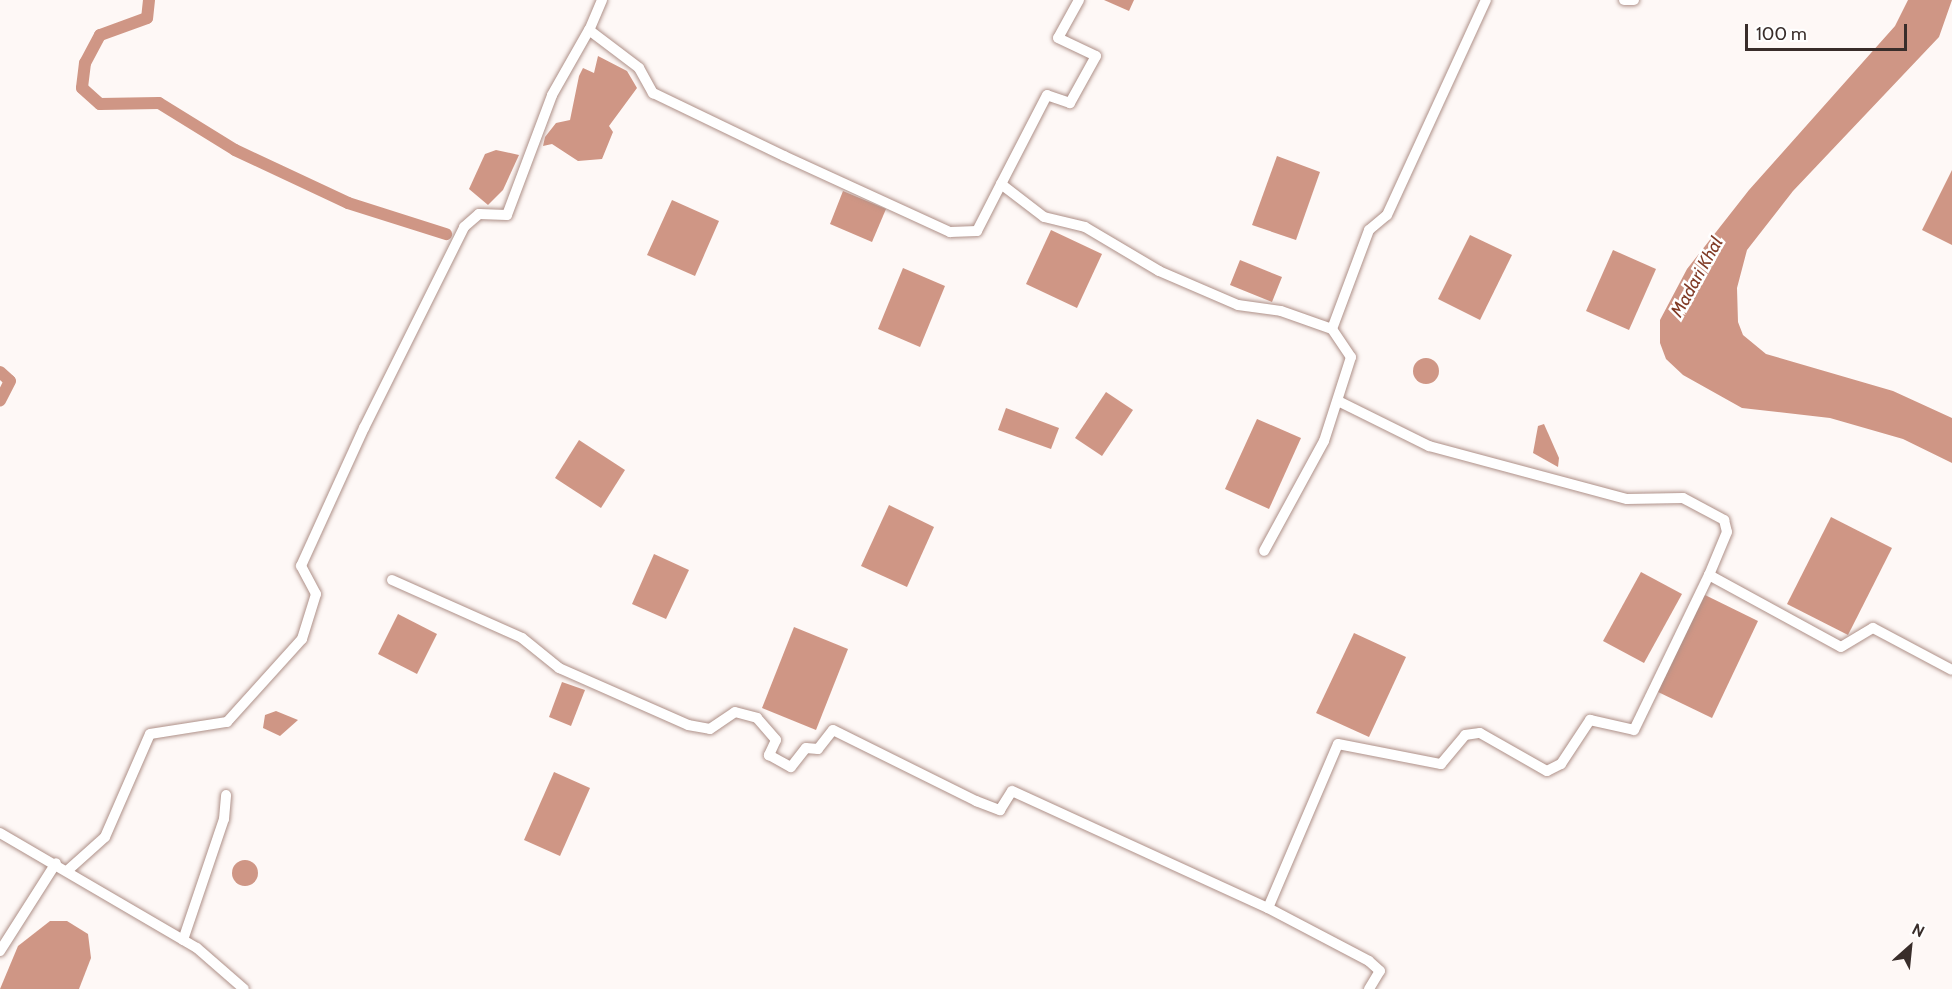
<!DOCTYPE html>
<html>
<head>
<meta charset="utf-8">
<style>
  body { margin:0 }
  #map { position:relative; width:1952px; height:989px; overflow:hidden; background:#fef8f6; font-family:Cabin,sans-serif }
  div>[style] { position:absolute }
  .water>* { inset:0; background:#cf9685 }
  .round { border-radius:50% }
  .canal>* { height:12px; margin:-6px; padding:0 6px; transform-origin:6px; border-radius:6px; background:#cf9685 }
  .roads { filter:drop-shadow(0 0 2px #ae9088) drop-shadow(0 0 2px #ae9088) }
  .minor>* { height:10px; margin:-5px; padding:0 5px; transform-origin:5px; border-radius:5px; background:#fff }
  span { translate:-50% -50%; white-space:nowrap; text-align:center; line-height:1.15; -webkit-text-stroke:5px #fff; paint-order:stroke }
  .water-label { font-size:18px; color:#813b26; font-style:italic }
  .north { position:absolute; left:1880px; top:917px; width:60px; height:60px; -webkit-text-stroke:4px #fff; paint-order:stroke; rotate:27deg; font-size:16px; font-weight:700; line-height:24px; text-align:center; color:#392d2a }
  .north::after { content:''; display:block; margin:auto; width:21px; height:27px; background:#392d2a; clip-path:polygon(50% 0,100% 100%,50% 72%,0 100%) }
  .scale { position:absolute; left:1745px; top:24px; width:162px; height:27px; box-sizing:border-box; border:3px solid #392d2a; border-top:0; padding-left:8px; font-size:18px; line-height:21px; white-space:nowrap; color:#392d2a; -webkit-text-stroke:4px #fff; paint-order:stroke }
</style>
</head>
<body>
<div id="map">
  <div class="water">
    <i style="clip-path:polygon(1104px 0,1134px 0,1129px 11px)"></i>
    <i style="clip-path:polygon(1908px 0,1952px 0,1939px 37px,1793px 191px,1747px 250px,1737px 288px,1738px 322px,1743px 335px,1766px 354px,1893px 391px,1952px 418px,1952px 463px,1903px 439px,1830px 418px,1742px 408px,1683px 375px,1666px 359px,1660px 343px,1660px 320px,1687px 269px,1749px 190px,1895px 26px)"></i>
    <i style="clip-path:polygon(598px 56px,627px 71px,637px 88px,609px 126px,613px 132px,602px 159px,578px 161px,552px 144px,543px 146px,545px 137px,556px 123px,570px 120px,579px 76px,583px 68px,594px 73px)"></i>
    <i style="clip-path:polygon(496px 150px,519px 155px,503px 190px,488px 205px,469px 189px,485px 154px)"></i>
    <i style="clip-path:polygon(1277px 156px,1320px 172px,1296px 240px,1252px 225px)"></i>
    <i style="clip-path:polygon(1952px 170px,1952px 245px,1922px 230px)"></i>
    <i style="clip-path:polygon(843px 191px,886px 209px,872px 242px,830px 224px)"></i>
    <i style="clip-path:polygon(672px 200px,719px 221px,695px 276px,647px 255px)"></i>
    <i style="clip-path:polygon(1051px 230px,1102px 254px,1077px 308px,1026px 284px)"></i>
    <i style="clip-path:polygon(1470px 235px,1512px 255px,1480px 320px,1438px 299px)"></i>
    <i style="clip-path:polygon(1613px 250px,1656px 269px,1629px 330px,1586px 311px)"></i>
    <i style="clip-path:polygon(1240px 260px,1282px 277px,1272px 302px,1230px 285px)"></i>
    <i style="clip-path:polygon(903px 268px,945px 286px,920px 347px,878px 329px)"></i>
    <i class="round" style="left:1413px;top:358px;width:26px;height:26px"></i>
    <i style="clip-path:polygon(1106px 392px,1133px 410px,1102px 456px,1075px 438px)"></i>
    <i style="clip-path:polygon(1006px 408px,1059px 428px,1051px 449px,998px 430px)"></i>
    <i style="clip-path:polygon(1257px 419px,1301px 438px,1269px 509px,1225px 489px)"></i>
    <i style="clip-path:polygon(1544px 424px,1559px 458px,1558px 467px,1533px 453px,1538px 426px)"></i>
    <i style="clip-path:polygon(579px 440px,625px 470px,601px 508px,555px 478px)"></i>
    <i style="clip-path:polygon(889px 505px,934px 527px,907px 587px,861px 566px)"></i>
    <i style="clip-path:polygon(1831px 517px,1892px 548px,1848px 635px,1787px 604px)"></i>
    <i style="clip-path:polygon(654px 554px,689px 570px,666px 619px,632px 604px)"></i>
    <i style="clip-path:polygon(1641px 572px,1682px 594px,1644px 663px,1603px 641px)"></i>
    <i style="clip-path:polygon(1703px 594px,1758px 621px,1712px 718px,1656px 691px)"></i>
    <i style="clip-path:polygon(398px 614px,437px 634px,417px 674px,378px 654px)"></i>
    <i style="clip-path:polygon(794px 627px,848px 649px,816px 730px,762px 708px)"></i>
    <i style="clip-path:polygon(1354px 633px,1406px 657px,1369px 737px,1316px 713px)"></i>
    <i style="clip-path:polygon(562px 682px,585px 690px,571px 726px,549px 717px)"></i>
    <i style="clip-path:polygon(276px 711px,298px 720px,280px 736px,263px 728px,265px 715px)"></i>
    <i style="clip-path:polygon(554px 772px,590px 788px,560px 856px,524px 840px)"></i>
    <i class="round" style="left:232px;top:860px;width:26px;height:26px"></i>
    <i style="clip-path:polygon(50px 921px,67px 921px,88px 934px,91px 958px,79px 989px,0 989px,18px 946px)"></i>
  </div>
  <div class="canal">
    <i style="left:149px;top:0;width:18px;rotate:96deg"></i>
    <i style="left:147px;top:18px;width:50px;rotate:160.1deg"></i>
    <i style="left:100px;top:35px;width:32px;rotate:118deg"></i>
    <i style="left:85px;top:63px;width:25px;rotate:97deg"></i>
    <i style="left:82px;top:88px;width:24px;rotate:42deg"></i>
    <i style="left:100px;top:104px;width:59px;rotate:-1deg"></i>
    <i style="left:159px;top:103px;width:89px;rotate:31.7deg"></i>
    <i style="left:235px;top:150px;width:125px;rotate:25.1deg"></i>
    <i style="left:348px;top:203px;width:103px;rotate:17.6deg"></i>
    <i style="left:0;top:372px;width:13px;rotate:42deg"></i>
    <i style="left:10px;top:381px;width:22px;rotate:117deg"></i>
  </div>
  <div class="roads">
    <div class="minor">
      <i style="left:602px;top:0;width:33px;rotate:113deg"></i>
      <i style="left:589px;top:30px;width:63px;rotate:37.2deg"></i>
      <i style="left:639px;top:68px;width:29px;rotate:61deg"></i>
      <i style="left:653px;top:93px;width:145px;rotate:25.7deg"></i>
      <i style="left:784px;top:156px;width:183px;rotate:24.6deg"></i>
      <i style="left:950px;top:232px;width:27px;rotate:-2deg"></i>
      <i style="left:977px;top:231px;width:53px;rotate:-62.9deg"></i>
      <i style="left:1079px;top:0;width:43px;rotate:118.9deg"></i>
      <i style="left:1058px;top:38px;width:42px;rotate:25.3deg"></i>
      <i style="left:1096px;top:56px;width:54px;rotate:119deg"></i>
      <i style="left:1070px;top:103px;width:24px;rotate:-161deg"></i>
      <i style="left:1047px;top:95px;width:100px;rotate:117.3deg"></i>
      <i style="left:1001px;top:184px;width:54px;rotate:37.5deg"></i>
      <i style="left:1044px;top:217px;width:42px;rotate:13.7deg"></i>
      <i style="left:1085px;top:227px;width:86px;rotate:30.7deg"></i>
      <i style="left:1159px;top:271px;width:86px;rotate:23.3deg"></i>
      <i style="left:1238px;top:305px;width:43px;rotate:7.9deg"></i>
      <i style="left:1281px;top:311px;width:54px;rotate:19.4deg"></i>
      <i style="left:1332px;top:329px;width:34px;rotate:56deg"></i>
      <i style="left:1351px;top:357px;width:88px;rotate:107.8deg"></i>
      <i style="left:1324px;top:441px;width:125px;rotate:118.6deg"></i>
      <i style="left:1624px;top:0;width:10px"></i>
      <i style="left:1332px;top:329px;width:106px;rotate:-69.5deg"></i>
      <i style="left:1369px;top:230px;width:23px;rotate:-40deg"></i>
      <i style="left:1387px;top:215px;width:237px;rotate:-65.3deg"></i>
      <i style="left:1338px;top:401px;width:102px;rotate:26.3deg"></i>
      <i style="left:1429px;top:446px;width:205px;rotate:15deg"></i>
      <i style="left:1627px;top:499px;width:56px;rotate:-1deg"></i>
      <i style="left:1683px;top:498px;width:47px;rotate:28.2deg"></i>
      <i style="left:1724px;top:520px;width:12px;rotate:76deg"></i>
      <i style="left:1727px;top:532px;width:47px;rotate:112.7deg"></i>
      <i style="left:1709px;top:575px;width:150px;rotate:28.6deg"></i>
      <i style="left:1841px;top:647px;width:37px;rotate:-31deg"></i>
      <i style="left:1873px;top:628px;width:89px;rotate:28deg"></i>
      <i style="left:392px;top:580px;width:142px;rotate:24deg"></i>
      <i style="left:522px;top:638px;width:48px;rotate:39deg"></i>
      <i style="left:559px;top:668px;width:141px;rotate:23.8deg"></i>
      <i style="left:688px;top:725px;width:22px;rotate:10deg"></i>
      <i style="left:710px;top:729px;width:30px;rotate:-34deg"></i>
      <i style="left:735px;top:712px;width:23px;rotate:15deg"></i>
      <i style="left:757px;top:718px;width:29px;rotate:49deg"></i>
      <i style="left:776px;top:740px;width:17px;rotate:115deg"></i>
      <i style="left:769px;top:755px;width:25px;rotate:29deg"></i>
      <i style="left:791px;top:767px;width:24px;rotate:-52deg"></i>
      <i style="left:806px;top:748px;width:12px;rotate:5deg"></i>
      <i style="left:818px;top:749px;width:24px;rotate:-52deg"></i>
      <i style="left:833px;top:730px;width:160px;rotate:26.4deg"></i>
      <i style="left:976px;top:801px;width:26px;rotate:21deg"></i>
      <i style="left:1000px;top:810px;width:22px;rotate:-58deg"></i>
      <i style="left:1012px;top:791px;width:281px;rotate:24.6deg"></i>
      <i style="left:0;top:833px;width:228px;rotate:30.3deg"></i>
      <i style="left:197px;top:948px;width:62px;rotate:41.1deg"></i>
      <i style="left:67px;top:871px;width:51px;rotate:-41.8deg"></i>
      <i style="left:105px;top:837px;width:112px;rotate:-66.4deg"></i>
      <i style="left:150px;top:734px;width:78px;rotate:-8.9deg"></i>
      <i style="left:227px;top:722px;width:112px;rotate:-47.9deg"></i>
      <i style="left:302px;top:639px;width:47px;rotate:-72.7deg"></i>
      <i style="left:316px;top:594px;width:32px;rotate:-118deg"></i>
      <i style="left:301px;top:566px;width:152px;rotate:-65.5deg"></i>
      <i style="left:364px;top:428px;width:225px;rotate:-63.5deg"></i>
      <i style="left:464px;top:227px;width:20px;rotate:-41deg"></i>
      <i style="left:479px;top:214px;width:28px;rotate:2deg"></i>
      <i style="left:507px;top:215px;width:128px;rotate:-69.4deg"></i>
      <i style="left:552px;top:95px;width:75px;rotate:-60.4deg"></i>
      <i style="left:183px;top:940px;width:128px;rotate:-71.3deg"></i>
      <i style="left:224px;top:819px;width:24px;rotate:-85deg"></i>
      <i style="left:0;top:951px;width:104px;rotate:-57.5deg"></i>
      <i style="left:1369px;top:989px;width:21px;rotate:-59deg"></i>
      <i style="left:1380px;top:971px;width:15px;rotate:-138deg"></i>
      <i style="left:1369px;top:961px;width:114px;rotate:-152.3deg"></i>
      <i style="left:1268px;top:908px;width:178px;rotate:-66.9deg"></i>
      <i style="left:1338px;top:744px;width:105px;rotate:11deg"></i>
      <i style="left:1441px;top:764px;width:38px;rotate:-50deg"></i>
      <i style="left:1465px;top:735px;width:15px;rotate:-8deg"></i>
      <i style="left:1480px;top:733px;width:77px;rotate:29.6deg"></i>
      <i style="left:1547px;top:771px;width:16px;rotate:-27deg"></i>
      <i style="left:1561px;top:764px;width:53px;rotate:-56.6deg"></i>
      <i style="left:1590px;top:720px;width:45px;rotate:12.8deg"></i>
      <i style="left:1634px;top:730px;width:172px;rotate:-64.2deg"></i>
    </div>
  </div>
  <div class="water-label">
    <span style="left:1697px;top:277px;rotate:-61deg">Madari Khal</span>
  </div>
  <div class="north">N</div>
  <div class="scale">100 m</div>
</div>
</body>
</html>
